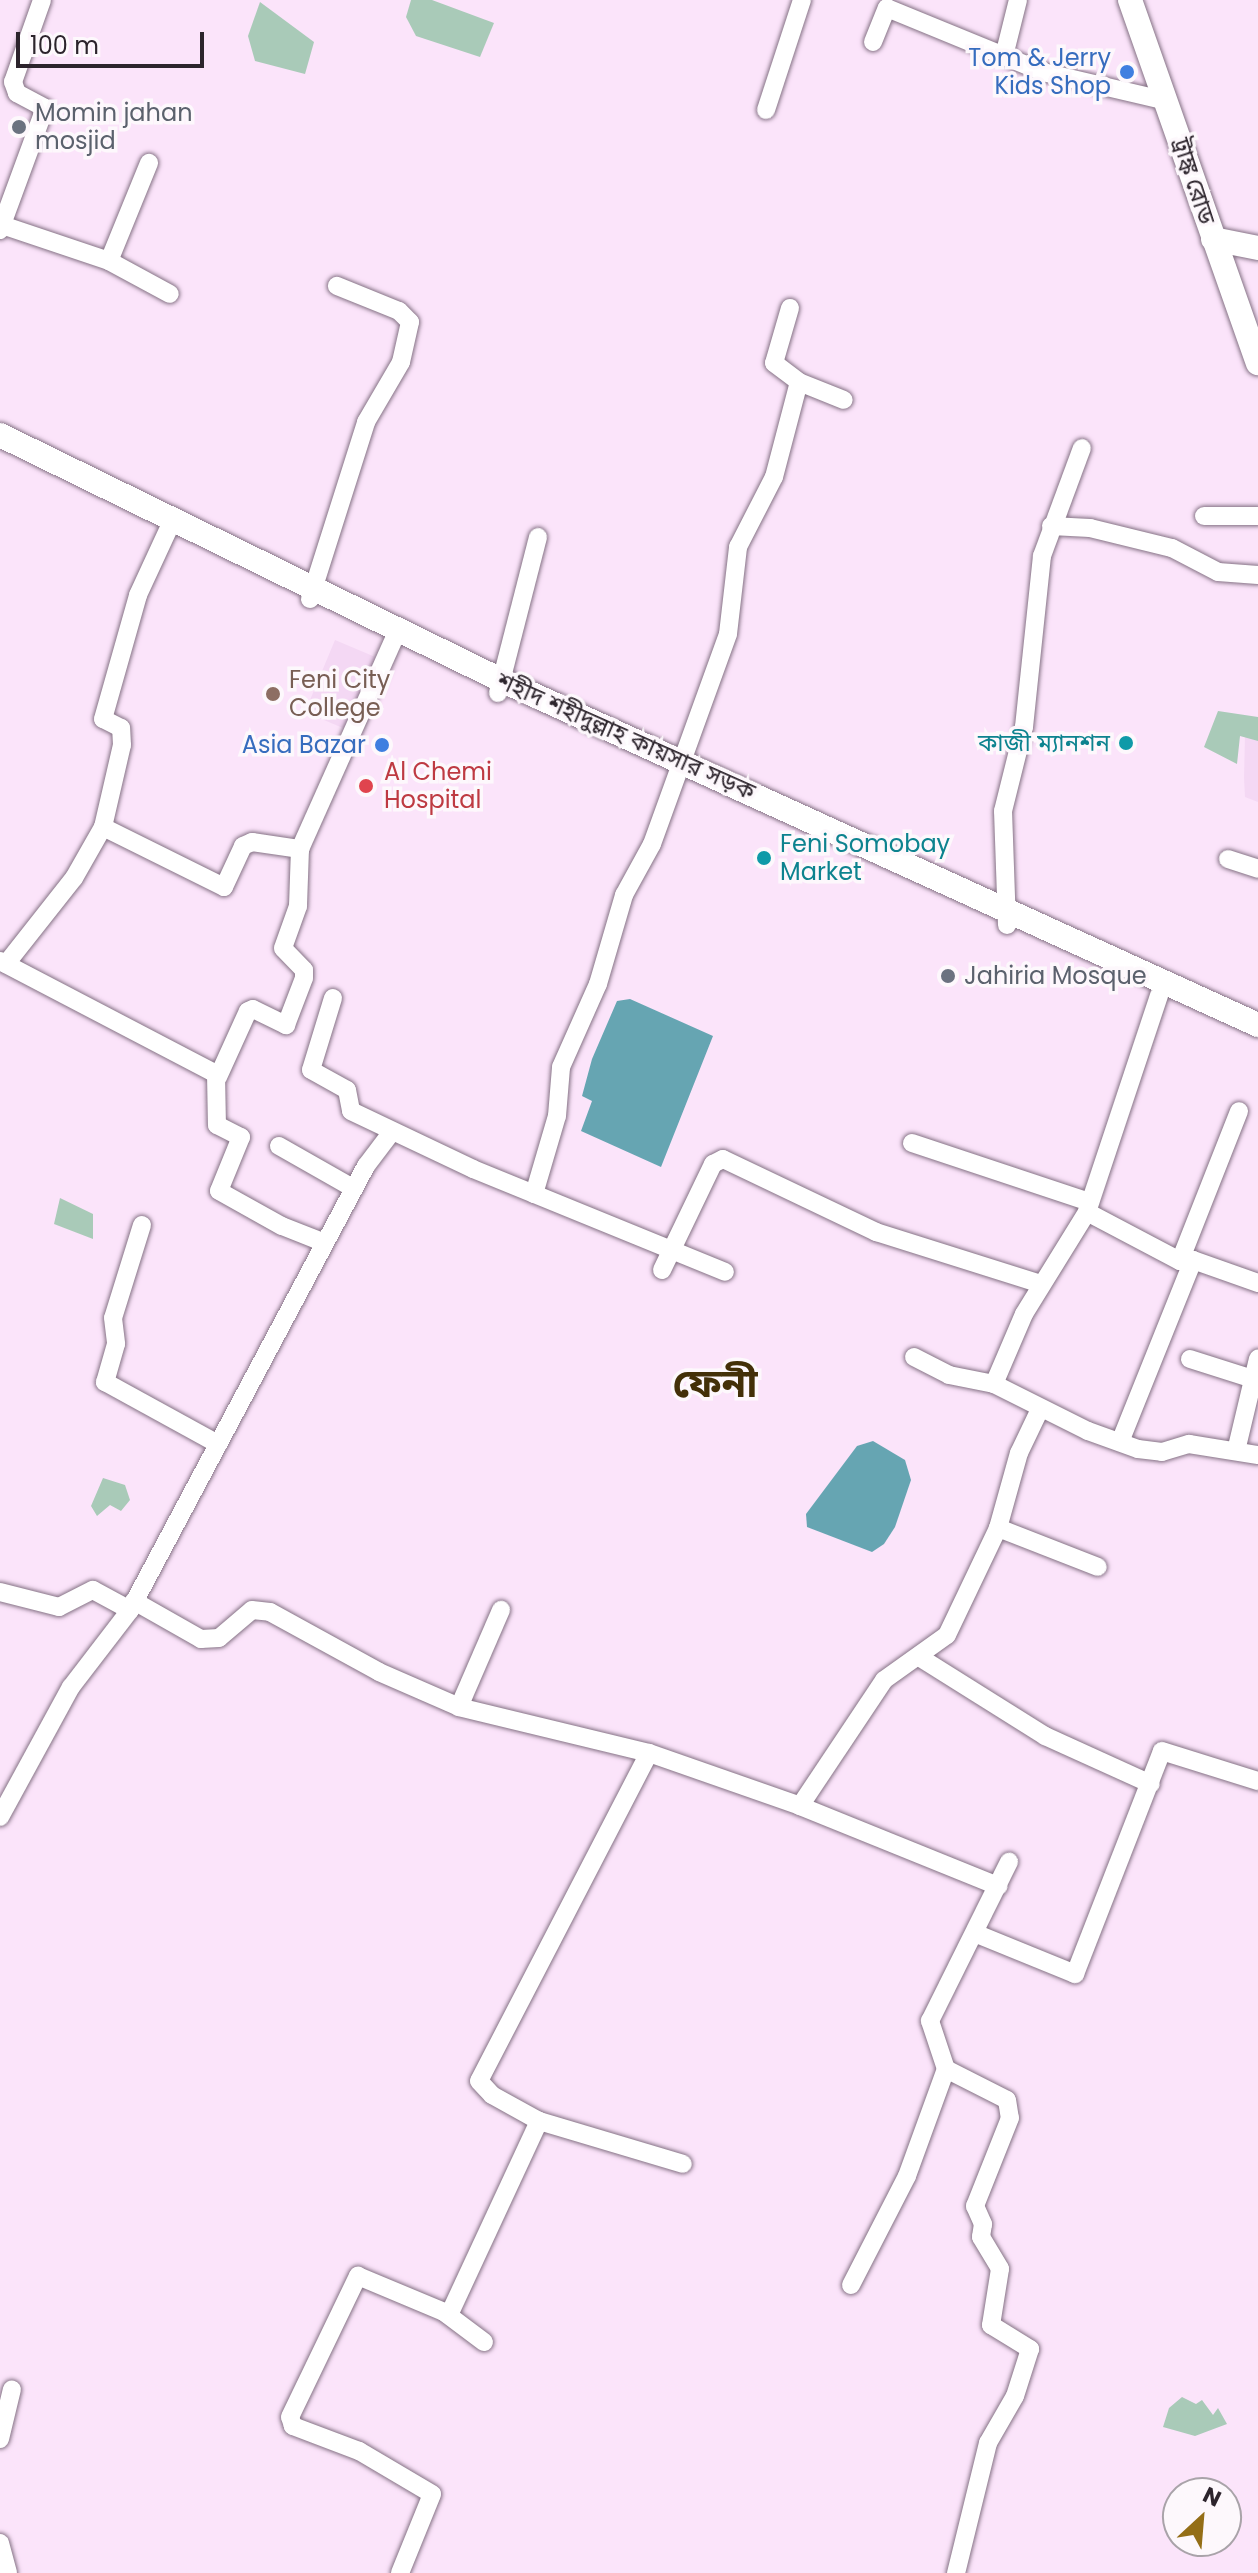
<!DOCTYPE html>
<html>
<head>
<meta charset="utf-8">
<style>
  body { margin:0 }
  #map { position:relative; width:1258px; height:2573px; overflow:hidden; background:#fbe4fa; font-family:Poppins,"Noto Sans Bengali",sans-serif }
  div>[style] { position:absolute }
  .built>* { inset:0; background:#f4d8f4 }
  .green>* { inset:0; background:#a9cab8 }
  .water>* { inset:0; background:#66a5b2 }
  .roads { filter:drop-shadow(0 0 2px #857285) drop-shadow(0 0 2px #857285) }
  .minor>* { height:18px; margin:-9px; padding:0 9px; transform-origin:9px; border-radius:9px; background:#fff }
  .major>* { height:24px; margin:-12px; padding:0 12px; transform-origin:12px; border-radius:12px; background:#fff }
  .dots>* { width:22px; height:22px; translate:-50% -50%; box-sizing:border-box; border:4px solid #fdf8fc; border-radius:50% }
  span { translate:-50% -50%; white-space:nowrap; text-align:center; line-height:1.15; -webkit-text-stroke:7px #fdf8fc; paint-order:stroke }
  .shop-label { font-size:24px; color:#366cbe }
  .right { translate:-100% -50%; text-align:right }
  .worship-label { font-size:24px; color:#5b616d }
  .left { translate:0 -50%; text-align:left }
  .street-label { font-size:24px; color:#2c242c }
  .education-label { font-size:24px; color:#785e54 }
  .culture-label { font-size:24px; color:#0d838f }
  .health-label { font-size:24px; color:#be3a42 }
  .town-label { font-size:40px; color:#433008; font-weight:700 }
  .north { position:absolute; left:1162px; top:2477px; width:80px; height:80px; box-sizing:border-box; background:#fdf8fc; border:2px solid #a9a3a9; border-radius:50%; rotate:26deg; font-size:22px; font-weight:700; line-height:32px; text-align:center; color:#2c242c }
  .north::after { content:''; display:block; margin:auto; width:28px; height:36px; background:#946e17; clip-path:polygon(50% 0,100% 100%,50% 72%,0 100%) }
  .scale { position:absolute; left:16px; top:32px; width:188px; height:36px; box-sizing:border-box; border:4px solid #2c242c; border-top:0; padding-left:10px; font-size:24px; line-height:28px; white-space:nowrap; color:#2c242c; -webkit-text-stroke:6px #fdf8fc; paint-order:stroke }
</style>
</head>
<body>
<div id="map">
  <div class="built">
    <i style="clip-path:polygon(335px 640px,380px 659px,350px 731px,305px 712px)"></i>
    <i style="clip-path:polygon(1258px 735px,1258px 802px,1245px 797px,1244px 778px,1245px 736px)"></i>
  </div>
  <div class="green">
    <i style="clip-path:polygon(411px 0,432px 0,494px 23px,480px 57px,416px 36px,406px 17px)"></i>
    <i style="clip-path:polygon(260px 2px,314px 42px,305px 74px,255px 61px,248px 36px)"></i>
    <i style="clip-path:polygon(1218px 711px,1258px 717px,1258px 741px,1240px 736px,1237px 764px,1204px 747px)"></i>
    <i style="clip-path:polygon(60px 1198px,93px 1214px,93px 1239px,54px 1224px)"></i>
    <i style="clip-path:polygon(103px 1478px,125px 1485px,130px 1500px,121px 1511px,110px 1505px,97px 1516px,91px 1506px)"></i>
    <i style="clip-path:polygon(1182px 2397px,1196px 2404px,1202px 2400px,1213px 2415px,1218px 2408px,1227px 2424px,1195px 2436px,1163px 2427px,1169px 2408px)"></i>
  </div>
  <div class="water">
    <i style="clip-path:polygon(630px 999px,713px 1036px,661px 1167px,581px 1131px,592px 1101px,582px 1096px,592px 1059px,617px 1001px)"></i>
    <i style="clip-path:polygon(873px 1441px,905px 1460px,911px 1480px,895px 1527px,884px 1544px,872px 1552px,807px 1527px,806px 1514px,857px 1446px)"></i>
  </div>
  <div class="roads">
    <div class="minor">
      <i style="left:873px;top:42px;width:37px;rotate:-68deg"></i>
      <i style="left:887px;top:8px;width:169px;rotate:22.3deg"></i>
      <i style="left:1043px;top:72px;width:127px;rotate:13.2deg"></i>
      <i style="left:1004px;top:56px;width:58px;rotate:-76deg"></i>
      <i style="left:766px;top:110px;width:116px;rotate:-71.9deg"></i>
      <i style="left:2px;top:225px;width:113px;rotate:18.6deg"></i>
      <i style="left:109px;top:261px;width:69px;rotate:28.4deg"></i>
      <i style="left:0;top:230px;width:130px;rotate:-69.8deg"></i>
      <i style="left:45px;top:108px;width:32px;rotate:-152deg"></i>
      <i style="left:17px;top:93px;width:12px;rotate:-110deg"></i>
      <i style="left:13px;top:82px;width:87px;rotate:-70.5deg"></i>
      <i style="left:109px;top:261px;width:106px;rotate:-67.8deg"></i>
      <i style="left:790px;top:308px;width:57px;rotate:106.2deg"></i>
      <i style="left:774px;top:363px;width:31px;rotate:37deg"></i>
      <i style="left:799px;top:382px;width:48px;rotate:21.8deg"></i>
      <i style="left:1204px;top:516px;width:54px"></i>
      <i style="left:1051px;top:526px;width:39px;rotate:3deg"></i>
      <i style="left:1090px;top:528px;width:84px;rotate:13.7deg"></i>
      <i style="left:1172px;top:548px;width:52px;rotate:27.6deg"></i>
      <i style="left:1218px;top:572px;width:40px;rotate:4.3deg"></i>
      <i style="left:310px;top:599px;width:186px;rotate:-72.4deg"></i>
      <i style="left:366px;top:422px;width:69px;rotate:-59.7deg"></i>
      <i style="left:401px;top:362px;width:41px;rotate:-77.3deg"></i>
      <i style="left:410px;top:322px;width:16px;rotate:-135deg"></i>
      <i style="left:399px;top:311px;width:67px;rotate:-158deg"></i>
      <i style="left:498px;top:693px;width:161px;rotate:-75.6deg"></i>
      <i style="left:103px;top:827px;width:135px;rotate:26.4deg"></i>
      <i style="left:224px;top:887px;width:45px;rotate:-65.1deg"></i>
      <i style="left:243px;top:846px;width:10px;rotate:-24deg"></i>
      <i style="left:252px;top:842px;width:49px;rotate:8.3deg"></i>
      <i style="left:300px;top:849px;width:228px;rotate:-65.9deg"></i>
      <i style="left:1228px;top:859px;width:32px;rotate:18deg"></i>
      <i style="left:1007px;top:925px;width:114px;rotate:-92deg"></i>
      <i style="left:1003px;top:811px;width:87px;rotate:-76deg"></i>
      <i style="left:1024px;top:727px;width:172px;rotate:-84deg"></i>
      <i style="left:1042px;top:556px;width:115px;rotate:-69.7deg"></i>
      <i style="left:0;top:961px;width:244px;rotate:27.6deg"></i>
      <i style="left:216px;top:1074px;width:51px;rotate:88.9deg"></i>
      <i style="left:217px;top:1125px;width:27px;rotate:27deg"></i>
      <i style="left:241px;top:1137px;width:58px;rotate:112.2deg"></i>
      <i style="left:219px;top:1191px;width:72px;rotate:29.1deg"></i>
      <i style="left:282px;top:1226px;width:46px;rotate:21.6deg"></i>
      <i style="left:6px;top:964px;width:110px;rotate:-51.7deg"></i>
      <i style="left:74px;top:878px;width:59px;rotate:-60.4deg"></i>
      <i style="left:103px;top:827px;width:84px;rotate:-77deg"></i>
      <i style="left:122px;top:745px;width:17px;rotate:-93deg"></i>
      <i style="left:121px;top:728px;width:20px;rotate:-153deg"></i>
      <i style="left:103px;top:719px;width:129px;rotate:-74.2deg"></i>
      <i style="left:138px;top:595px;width:72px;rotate:-65.2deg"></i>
      <i style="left:333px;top:998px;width:75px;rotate:107deg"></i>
      <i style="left:311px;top:1070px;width:41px;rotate:29.1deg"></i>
      <i style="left:347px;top:1090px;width:21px;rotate:79deg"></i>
      <i style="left:351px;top:1111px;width:135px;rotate:25.4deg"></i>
      <i style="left:473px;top:1169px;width:272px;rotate:22.2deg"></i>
      <i style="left:218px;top:1077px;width:72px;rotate:-65.6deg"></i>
      <i style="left:248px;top:1011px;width:5px;rotate:-22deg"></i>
      <i style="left:253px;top:1009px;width:37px;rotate:26deg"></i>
      <i style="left:286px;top:1025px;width:50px;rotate:-69deg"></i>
      <i style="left:304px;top:978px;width:8px;rotate:-90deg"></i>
      <i style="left:304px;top:970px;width:30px;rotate:-134deg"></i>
      <i style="left:283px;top:948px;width:45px;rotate:-70.3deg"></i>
      <i style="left:298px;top:906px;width:57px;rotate:-88deg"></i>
      <i style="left:912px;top:1143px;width:187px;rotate:18.4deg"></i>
      <i style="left:279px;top:1146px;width:85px;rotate:29.6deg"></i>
      <i style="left:534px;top:1194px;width:81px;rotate:-73.6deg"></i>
      <i style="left:557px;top:1116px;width:49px;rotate:-85.3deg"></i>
      <i style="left:561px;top:1067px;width:91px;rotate:-66deg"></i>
      <i style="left:598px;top:984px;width:93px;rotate:-73.7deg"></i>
      <i style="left:624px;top:895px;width:58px;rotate:-61.2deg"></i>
      <i style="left:652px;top:844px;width:223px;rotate:-70.1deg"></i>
      <i style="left:728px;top:634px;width:88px;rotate:-83.4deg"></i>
      <i style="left:738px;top:547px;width:79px;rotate:-62.8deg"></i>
      <i style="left:774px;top:477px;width:98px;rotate:-75.3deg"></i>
      <i style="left:1087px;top:1212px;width:105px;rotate:27.8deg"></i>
      <i style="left:1180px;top:1261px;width:13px;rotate:-4deg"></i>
      <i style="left:1193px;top:1260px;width:69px;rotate:19.5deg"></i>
      <i style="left:142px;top:1225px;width:97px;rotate:107.3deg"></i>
      <i style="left:113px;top:1318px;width:26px;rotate:83deg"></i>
      <i style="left:116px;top:1344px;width:40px;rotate:106deg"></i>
      <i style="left:105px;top:1382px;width:129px;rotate:28.8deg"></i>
      <i style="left:1180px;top:1261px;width:161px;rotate:-68.5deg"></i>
      <i style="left:662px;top:1270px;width:118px;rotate:-64.3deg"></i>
      <i style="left:713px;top:1164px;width:11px;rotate:-27deg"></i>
      <i style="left:723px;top:1159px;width:170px;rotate:25.5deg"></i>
      <i style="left:876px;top:1232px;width:173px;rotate:17.5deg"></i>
      <i style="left:914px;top:1357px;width:39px;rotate:27deg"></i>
      <i style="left:949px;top:1375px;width:46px;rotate:11.3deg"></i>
      <i style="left:994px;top:1384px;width:105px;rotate:26.6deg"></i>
      <i style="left:1088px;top:1431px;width:53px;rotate:19.8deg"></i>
      <i style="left:1138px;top:1449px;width:24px;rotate:7deg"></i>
      <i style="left:1162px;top:1452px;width:28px;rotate:-17deg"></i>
      <i style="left:1189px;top:1444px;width:70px;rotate:9.1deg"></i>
      <i style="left:1190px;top:1359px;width:66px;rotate:17.6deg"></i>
      <i style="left:994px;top:1384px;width:76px;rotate:-66.8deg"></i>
      <i style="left:1024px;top:1314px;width:120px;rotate:-58.3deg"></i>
      <i style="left:1087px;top:1212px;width:229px;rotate:-71.6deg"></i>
      <i style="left:1120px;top:1442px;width:196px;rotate:-68.1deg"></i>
      <i style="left:1236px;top:1451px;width:95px;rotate:-76.6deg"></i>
      <i style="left:998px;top:1528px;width:107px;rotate:21.3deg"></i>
      <i style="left:0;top:1592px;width:61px;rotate:14.3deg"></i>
      <i style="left:59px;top:1607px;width:38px;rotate:-27deg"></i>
      <i style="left:93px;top:1590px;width:42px;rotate:28.4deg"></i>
      <i style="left:134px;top:1601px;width:77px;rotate:29.6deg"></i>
      <i style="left:201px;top:1639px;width:18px;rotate:-3deg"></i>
      <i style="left:219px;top:1638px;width:43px;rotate:-40.3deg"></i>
      <i style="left:252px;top:1610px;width:18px;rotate:6deg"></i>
      <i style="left:270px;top:1612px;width:124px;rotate:28.8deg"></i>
      <i style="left:379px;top:1672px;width:87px;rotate:23.6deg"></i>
      <i style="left:459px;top:1707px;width:195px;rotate:13.6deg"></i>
      <i style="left:649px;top:1753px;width:160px;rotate:19.3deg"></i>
      <i style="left:800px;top:1806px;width:214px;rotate:22deg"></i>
      <i style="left:919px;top:1657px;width:149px;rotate:32.1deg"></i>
      <i style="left:1045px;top:1736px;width:116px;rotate:24.4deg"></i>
      <i style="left:459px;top:1707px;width:106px;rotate:-66.6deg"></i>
      <i style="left:649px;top:1753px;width:369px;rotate:117.4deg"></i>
      <i style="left:479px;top:2081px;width:19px;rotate:47deg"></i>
      <i style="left:492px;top:2095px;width:54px;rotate:29deg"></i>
      <i style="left:539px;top:2121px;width:150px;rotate:16.6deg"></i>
      <i style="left:800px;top:1806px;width:151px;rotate:-56.3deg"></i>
      <i style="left:884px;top:1680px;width:77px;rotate:-35.5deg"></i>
      <i style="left:947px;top:1635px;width:119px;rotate:-64.5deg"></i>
      <i style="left:998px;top:1528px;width:78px;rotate:-74.4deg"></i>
      <i style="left:1019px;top:1453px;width:49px;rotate:-64.5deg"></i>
      <i style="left:0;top:1817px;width:148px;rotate:-61.4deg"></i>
      <i style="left:71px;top:1687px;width:97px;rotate:-52.5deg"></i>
      <i style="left:130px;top:1610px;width:503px;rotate:-62.01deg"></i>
      <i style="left:366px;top:1166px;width:41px;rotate:-52.9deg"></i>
      <i style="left:977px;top:1934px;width:106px;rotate:22.2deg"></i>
      <i style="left:1075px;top:1974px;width:239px;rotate:-68.7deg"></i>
      <i style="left:1162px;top:1751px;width:101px;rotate:17.4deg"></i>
      <i style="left:946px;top:2069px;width:68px;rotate:26.9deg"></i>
      <i style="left:1007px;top:2100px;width:18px;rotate:81deg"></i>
      <i style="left:1010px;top:2118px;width:95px;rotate:111.7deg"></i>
      <i style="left:975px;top:2206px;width:20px;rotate:66deg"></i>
      <i style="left:983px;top:2224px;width:13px;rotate:99deg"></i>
      <i style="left:981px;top:2237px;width:37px;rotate:59deg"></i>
      <i style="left:1000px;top:2269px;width:57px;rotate:99.1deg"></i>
      <i style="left:991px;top:2325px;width:46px;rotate:31.6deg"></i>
      <i style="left:1030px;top:2349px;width:49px;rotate:107.7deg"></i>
      <i style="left:1015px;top:2396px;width:54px;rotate:119.9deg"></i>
      <i style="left:988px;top:2443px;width:134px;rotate:103.8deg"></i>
      <i style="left:851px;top:2285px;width:123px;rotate:-62.8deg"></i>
      <i style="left:907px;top:2176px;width:114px;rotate:-70deg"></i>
      <i style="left:946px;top:2069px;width:51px;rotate:-108.4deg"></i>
      <i style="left:930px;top:2021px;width:178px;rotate:-63.6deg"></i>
      <i style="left:449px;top:2315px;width:214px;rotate:-65.1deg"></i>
      <i style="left:0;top:2439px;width:51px;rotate:-76.5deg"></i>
      <i style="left:0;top:2543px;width:31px;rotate:75deg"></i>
      <i style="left:400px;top:2573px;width:85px;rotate:-67.9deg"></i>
      <i style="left:432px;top:2494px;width:85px;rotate:-149.5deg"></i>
      <i style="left:359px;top:2451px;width:71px;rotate:-159.3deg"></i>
      <i style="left:293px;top:2426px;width:9px;rotate:-108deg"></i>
      <i style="left:290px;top:2417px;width:157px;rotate:-64.3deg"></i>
      <i style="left:358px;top:2276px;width:93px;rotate:22.7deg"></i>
      <i style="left:444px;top:2312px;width:50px;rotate:36.9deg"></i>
    </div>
    <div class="major">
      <i style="left:1130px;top:0;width:385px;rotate:70.6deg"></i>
      <i style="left:1213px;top:239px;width:46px;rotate:11.3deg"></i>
      <i style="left:0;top:435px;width:558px;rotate:26.06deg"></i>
      <i style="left:501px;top:680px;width:832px;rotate:24.5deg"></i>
    </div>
  </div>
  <div class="dots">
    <i style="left:1127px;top:72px;background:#3f7fe0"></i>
    <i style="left:19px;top:127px;background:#6b7280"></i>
    <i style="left:273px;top:694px;background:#8d6e63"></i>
    <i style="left:1126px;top:743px;background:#0f9aa8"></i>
    <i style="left:382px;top:745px;background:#3f7fe0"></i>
    <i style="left:366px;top:786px;background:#e0444e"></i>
    <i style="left:764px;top:858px;background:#0f9aa8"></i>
    <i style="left:948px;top:976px;background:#6b7280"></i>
  </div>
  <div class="shop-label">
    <span class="right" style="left:1111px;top:72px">Tom &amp; Jerry<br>Kids Shop</span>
    <span class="right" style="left:366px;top:745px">Asia Bazar</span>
  </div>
  <div class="worship-label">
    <span class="left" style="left:35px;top:127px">Momin jahan<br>mosjid</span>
    <span class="left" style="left:964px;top:976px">Jahiria Mosque</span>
  </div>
  <div class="street-label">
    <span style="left:1194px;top:181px;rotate:72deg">ট্রাঙ্ক রোড</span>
    <span style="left:626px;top:736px;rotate:24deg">শহীদ শহীদুল্লাহ কায়সার সড়ক</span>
  </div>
  <div class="education-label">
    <span class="left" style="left:289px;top:694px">Feni City<br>College</span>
  </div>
  <div class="culture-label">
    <span class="right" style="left:1110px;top:743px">কাজী ম্যানশন</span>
    <span class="left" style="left:780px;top:858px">Feni Somobay<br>Market</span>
  </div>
  <div class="health-label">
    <span class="left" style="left:384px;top:786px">Al Chemi<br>Hospital</span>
  </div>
  <div class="town-label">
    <span style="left:715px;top:1383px">ফেনী</span>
  </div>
  <div class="north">N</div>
  <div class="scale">100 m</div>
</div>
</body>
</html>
